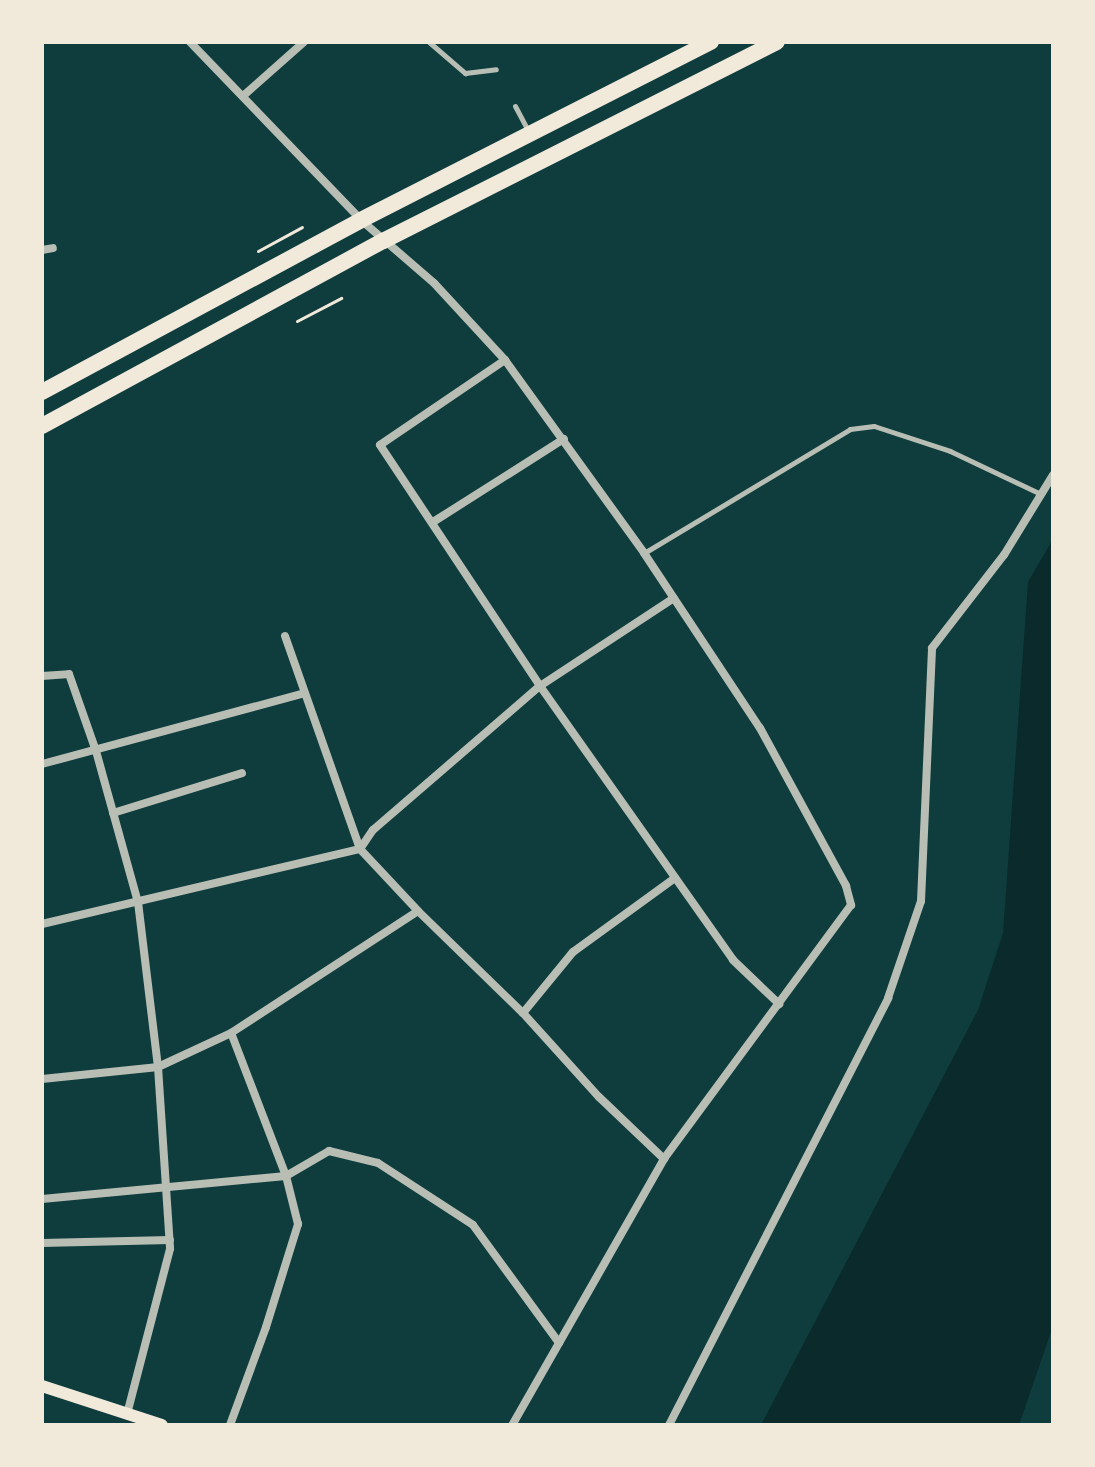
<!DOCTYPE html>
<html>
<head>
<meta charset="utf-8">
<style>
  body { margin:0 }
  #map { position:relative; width:1095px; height:1467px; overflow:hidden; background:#0f3d3e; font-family:Figtree,sans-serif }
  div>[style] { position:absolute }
  .water>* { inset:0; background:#0a2a2b }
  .path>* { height:3px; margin:-1.5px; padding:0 1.5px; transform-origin:1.5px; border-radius:1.5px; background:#f1e9da }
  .service>* { height:5px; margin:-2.5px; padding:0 2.5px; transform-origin:2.5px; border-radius:2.5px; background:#b8beb3 }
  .minor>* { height:8px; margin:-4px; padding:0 4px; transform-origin:4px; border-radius:4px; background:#b8beb3 }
  .secondary>* { height:12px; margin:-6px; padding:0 6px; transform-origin:6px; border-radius:6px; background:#f1e9da }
  .trunk>* { height:16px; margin:-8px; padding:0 8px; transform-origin:8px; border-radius:8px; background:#f1e9da }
  span { translate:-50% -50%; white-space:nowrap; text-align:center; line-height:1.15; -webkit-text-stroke:8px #f1e9da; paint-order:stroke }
  .frame { position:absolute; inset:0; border:44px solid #f1e9da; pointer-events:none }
</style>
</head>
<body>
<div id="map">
  <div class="water">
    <i style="clip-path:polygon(1053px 539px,1053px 1326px,1019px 1425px,761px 1425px,978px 1010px,1003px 933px,1028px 582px)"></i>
  </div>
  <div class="path">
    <i style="left:258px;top:251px;width:50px;rotate:-28.6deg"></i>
    <i style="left:297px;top:321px;width:50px;rotate:-27.6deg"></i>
  </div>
  <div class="service">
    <i style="left:429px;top:42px;width:48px;rotate:40.7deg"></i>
    <i style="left:465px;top:73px;width:31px;rotate:-7deg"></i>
    <i style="left:515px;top:106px;width:27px;rotate:62deg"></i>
    <i style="left:644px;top:553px;width:240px;rotate:-31deg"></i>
    <i style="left:850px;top:429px;width:24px;rotate:-7deg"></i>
    <i style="left:874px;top:426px;width:80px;rotate:18.2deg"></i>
    <i style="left:950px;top:451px;width:101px;rotate:25.3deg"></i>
  </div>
  <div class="minor">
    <i style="left:190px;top:42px;width:247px;rotate:46.1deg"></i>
    <i style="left:361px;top:220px;width:96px;rotate:40.8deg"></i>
    <i style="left:434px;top:283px;width:105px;rotate:47.3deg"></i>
    <i style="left:505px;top:360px;width:238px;rotate:54.2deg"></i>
    <i style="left:644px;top:553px;width:210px;rotate:56.5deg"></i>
    <i style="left:760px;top:728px;width:180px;rotate:61.4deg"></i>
    <i style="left:846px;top:886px;width:20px;rotate:75deg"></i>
    <i style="left:851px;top:905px;width:315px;rotate:126.4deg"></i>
    <i style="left:664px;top:1159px;width:306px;rotate:119.7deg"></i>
    <i style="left:243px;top:96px;width:81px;rotate:-41.5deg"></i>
    <i style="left:42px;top:250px;width:11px;rotate:-10deg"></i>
    <i style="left:505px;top:360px;width:151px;rotate:145.8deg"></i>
    <i style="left:380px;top:445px;width:289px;rotate:56.4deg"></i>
    <i style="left:540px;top:686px;width:335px;rotate:54.8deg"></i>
    <i style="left:733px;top:960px;width:64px;rotate:43.7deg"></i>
    <i style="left:433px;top:522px;width:155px;rotate:-32.4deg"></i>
    <i style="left:285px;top:636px;width:226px;rotate:70.6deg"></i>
    <i style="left:360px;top:849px;width:85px;rotate:46.9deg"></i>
    <i style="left:418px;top:911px;width:146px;rotate:44.2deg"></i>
    <i style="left:523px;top:1013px;width:113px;rotate:47.9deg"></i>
    <i style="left:599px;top:1097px;width:90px;rotate:43.6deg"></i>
    <i style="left:42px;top:676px;width:27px;rotate:-4deg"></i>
    <i style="left:69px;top:674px;width:82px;rotate:70.7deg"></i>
    <i style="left:96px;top:751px;width:157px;rotate:74.5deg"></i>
    <i style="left:138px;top:902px;width:166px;rotate:83.1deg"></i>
    <i style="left:158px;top:1067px;width:182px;rotate:86.2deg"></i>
    <i style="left:170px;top:1249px;width:171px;rotate:104.6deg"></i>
    <i style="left:42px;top:764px;width:272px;rotate:-15.1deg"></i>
    <i style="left:113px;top:813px;width:135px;rotate:-17.2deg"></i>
    <i style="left:42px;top:924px;width:327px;rotate:-13.3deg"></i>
    <i style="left:360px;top:849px;width:23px;rotate:-56deg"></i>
    <i style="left:373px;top:830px;width:221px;rotate:-40.8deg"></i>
    <i style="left:540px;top:686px;width:160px;rotate:-33.3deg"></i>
    <i style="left:523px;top:1013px;width:79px;rotate:-50.7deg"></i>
    <i style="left:573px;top:952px;width:126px;rotate:-36deg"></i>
    <i style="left:42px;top:1079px;width:117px;rotate:-5.9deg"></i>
    <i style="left:158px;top:1067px;width:81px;rotate:-25deg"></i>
    <i style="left:231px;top:1033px;width:223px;rotate:-33.1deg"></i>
    <i style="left:42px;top:1199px;width:245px;rotate:-5.4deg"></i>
    <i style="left:286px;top:1176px;width:50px;rotate:-30.2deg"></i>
    <i style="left:329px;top:1151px;width:50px;rotate:13.8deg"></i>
    <i style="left:378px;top:1163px;width:113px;rotate:33.1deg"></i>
    <i style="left:473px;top:1225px;width:146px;rotate:53.9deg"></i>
    <i style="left:42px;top:1243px;width:128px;rotate:-1.3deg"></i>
    <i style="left:230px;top:1425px;width:104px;rotate:-69.8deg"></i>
    <i style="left:266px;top:1327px;width:108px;rotate:-72.7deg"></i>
    <i style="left:298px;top:1224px;width:49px;rotate:-104deg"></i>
    <i style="left:286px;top:1176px;width:153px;rotate:-111deg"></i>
    <i style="left:669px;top:1425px;width:480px;rotate:-62.8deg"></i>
    <i style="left:888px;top:998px;width:102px;rotate:-71.2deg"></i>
    <i style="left:921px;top:901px;width:253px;rotate:-87.5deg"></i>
    <i style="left:932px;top:648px;width:118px;rotate:-52.3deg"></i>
    <i style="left:1004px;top:555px;width:94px;rotate:-58.5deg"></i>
  </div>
  <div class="secondary">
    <i style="left:42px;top:1386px;width:126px;rotate:18deg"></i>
  </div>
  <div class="trunk">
    <i style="left:42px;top:392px;width:362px;rotate:-28.3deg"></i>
    <i style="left:361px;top:220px;width:393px;rotate:-27deg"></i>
    <i style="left:42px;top:426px;width:388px;rotate:-28.5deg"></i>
    <i style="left:383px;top:241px;width:441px;rotate:-26.8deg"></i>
  </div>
  <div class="frame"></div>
</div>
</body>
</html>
